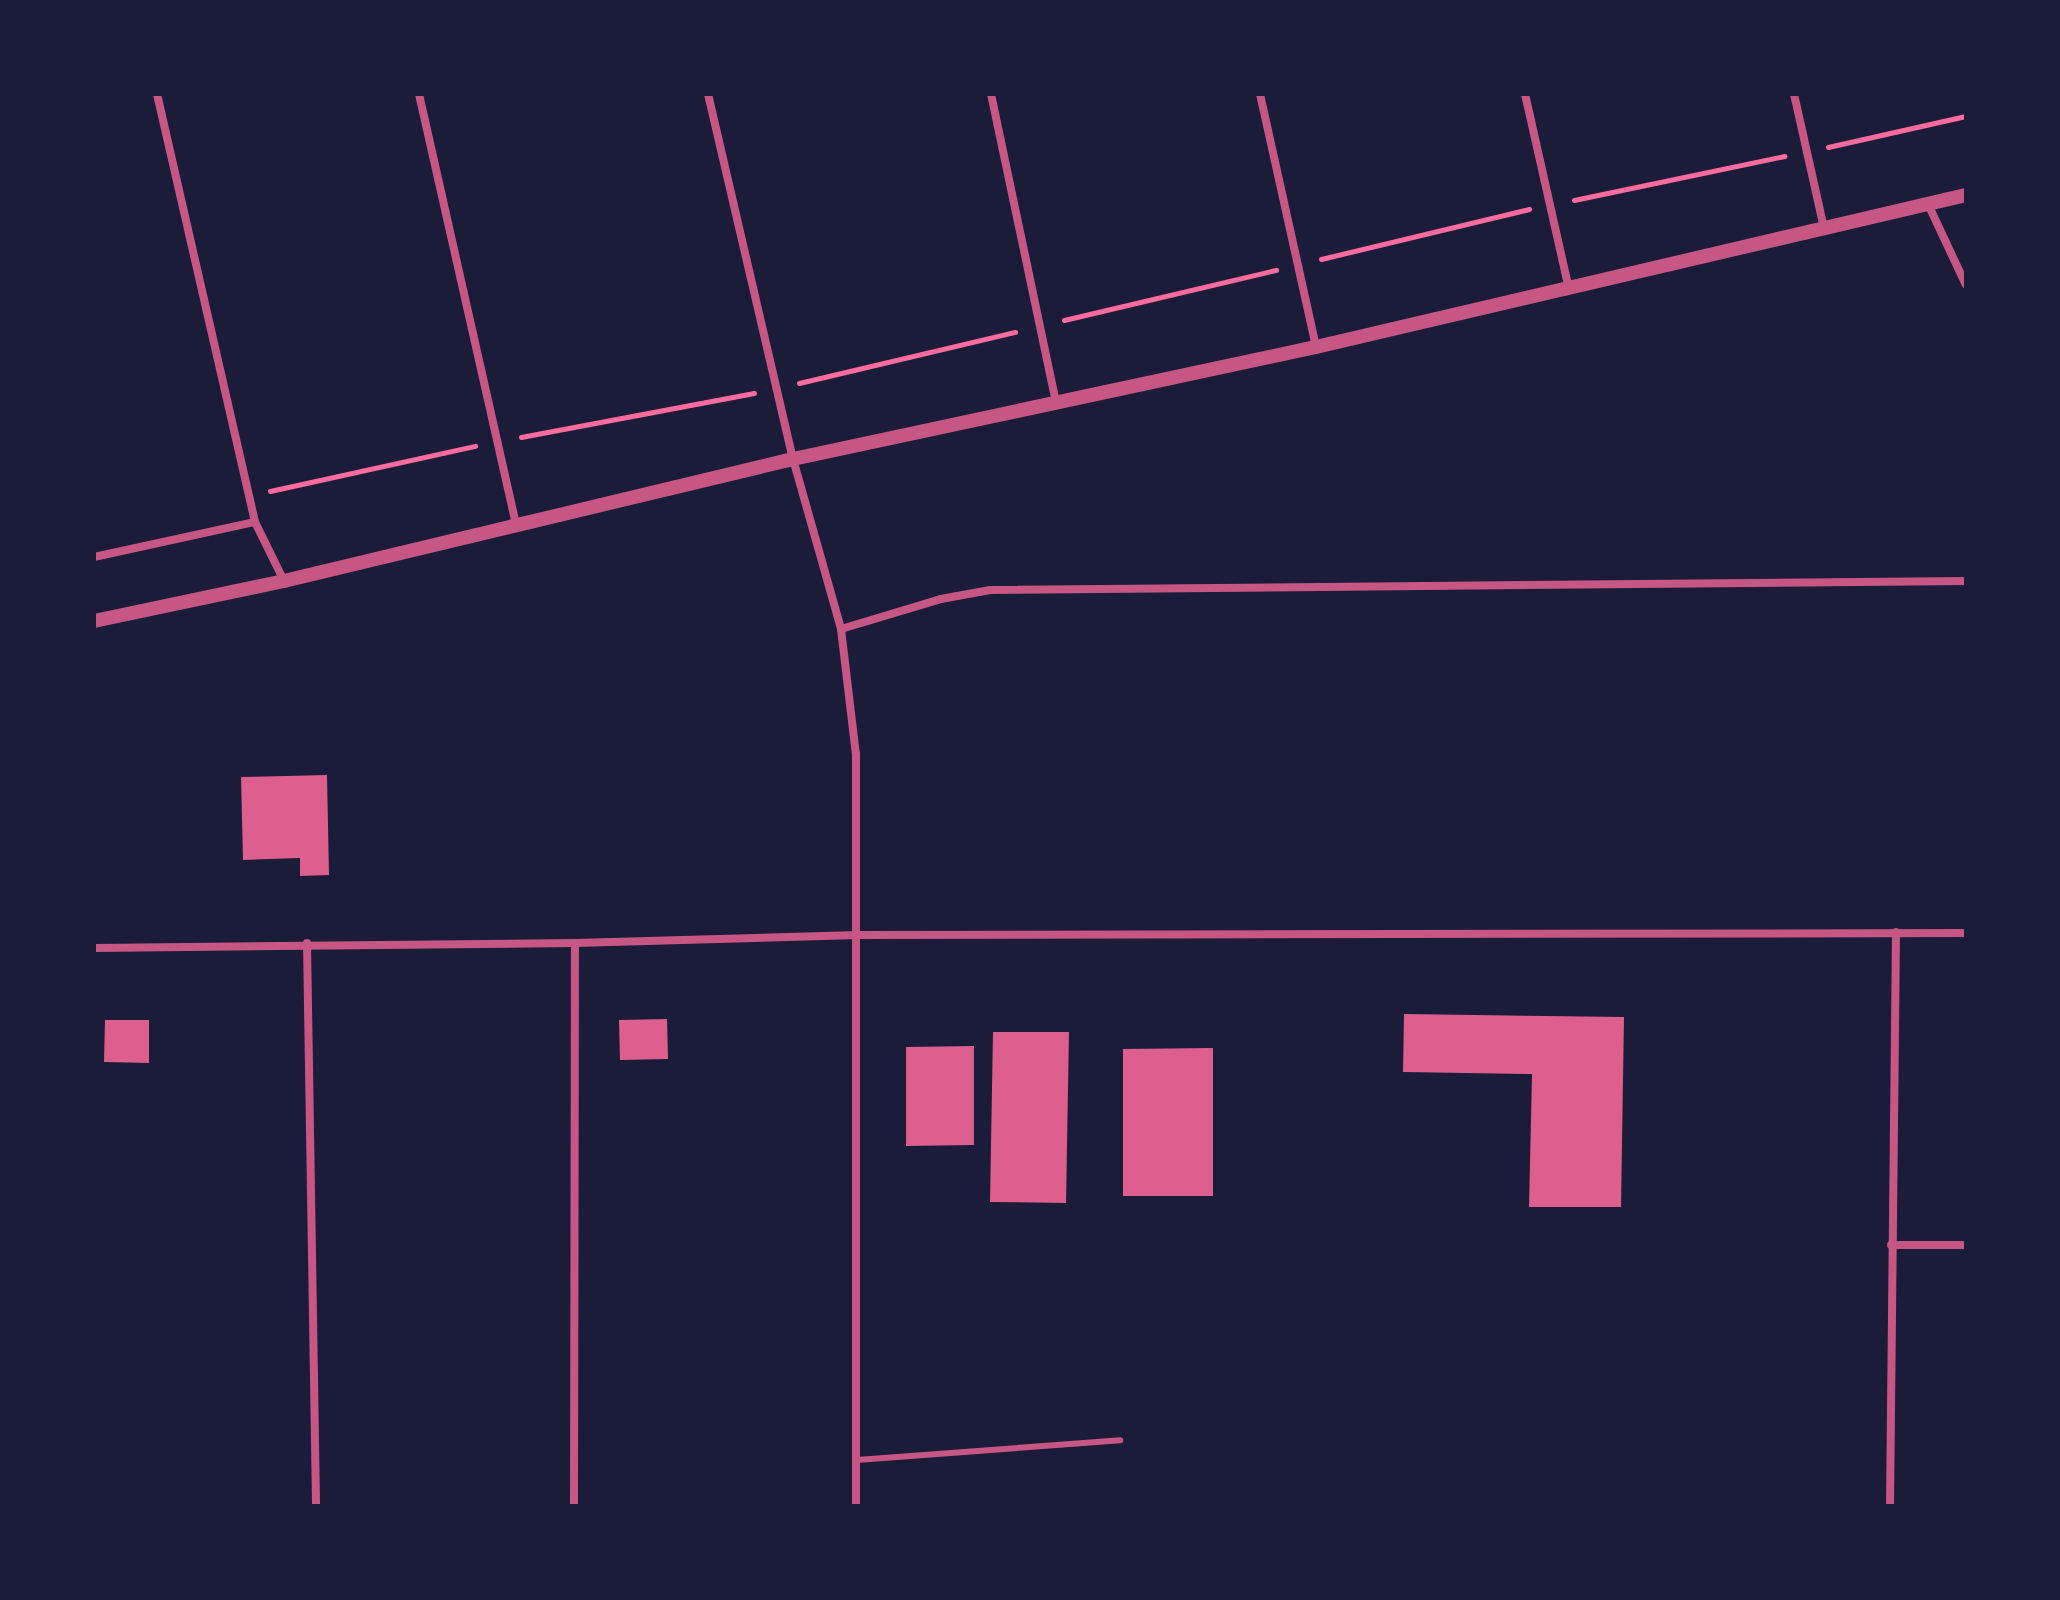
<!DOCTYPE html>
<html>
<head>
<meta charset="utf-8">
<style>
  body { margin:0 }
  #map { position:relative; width:2060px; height:1600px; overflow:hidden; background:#1b1b3a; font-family:Montserrat,sans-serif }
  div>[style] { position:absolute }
  .building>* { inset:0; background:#dd5f8e }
  .path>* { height:5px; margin:-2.5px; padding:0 2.5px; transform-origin:2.5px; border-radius:2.5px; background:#ff6b9d }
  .service>* { height:6px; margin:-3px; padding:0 3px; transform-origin:3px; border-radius:3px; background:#c65784 }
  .minor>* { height:8px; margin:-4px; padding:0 4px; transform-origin:4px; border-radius:4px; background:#c65784 }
  .tertiary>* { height:14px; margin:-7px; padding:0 7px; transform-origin:7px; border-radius:7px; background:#c65784 }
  span { translate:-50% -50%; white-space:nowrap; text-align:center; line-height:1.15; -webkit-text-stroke:8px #1b1b3a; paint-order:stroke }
  .frame { position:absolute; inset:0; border:96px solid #1b1b3a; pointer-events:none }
</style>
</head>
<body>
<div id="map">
  <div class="building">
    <i style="clip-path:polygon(327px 775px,329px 875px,300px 876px,300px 858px,243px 860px,241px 777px)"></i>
    <i style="clip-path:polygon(1404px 1014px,1624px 1017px,1621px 1207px,1529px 1207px,1532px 1074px,1403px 1072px)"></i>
    <i style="clip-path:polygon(667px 1019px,668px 1059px,620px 1060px,619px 1020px)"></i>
    <i style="clip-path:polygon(105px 1020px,149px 1020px,149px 1063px,104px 1062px)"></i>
    <i style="clip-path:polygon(993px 1032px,1069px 1032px,1066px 1203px,990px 1202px)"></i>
    <i style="clip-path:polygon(974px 1046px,974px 1145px,906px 1146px,906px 1047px)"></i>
    <i style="clip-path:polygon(1213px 1048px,1213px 1196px,1123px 1196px,1123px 1049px)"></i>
  </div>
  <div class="path">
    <i style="left:1828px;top:147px;width:141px;rotate:-12.7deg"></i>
    <i style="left:1574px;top:200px;width:215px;rotate:-11.8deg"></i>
    <i style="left:1321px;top:259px;width:214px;rotate:-13.5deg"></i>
    <i style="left:1064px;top:320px;width:218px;rotate:-13.3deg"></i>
    <i style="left:799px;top:383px;width:222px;rotate:-13.3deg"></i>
    <i style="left:521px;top:437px;width:237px;rotate:-10.7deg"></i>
    <i style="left:270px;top:491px;width:210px;rotate:-12.4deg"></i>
  </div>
  <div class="service">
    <i style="left:857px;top:1460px;width:264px;rotate:-4.3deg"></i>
  </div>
  <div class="minor">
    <i style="left:157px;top:94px;width:439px;rotate:77.1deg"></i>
    <i style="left:255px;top:522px;width:66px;rotate:63.8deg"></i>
    <i style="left:419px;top:94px;width:441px;rotate:77.3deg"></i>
    <i style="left:708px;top:94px;width:375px;rotate:76.9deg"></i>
    <i style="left:793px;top:459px;width:177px;rotate:74.2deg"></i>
    <i style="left:841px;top:629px;width:126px;rotate:83.2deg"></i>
    <i style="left:856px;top:754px;width:752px;rotate:90deg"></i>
    <i style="left:991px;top:94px;width:315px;rotate:78.1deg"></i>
    <i style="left:1260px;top:94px;width:259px;rotate:77.5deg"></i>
    <i style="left:1525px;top:94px;width:196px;rotate:77.3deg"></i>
    <i style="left:1794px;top:94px;width:137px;rotate:77.4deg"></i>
    <i style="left:1928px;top:204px;width:89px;rotate:64.9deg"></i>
    <i style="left:94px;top:557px;width:165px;rotate:-12.3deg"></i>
    <i style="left:841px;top:629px;width:104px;rotate:-16.7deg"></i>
    <i style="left:941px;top:599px;width:50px;rotate:-10.4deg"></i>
    <i style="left:990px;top:590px;width:976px;rotate:-0.53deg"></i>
    <i style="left:307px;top:943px;width:563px;rotate:89.08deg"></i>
    <i style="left:94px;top:948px;width:481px;rotate:-0.6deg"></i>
    <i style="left:575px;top:943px;width:283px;rotate:-1.6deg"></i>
    <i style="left:858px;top:935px;width:1108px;rotate:-0.1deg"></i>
    <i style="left:1891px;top:1245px;width:75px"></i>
    <i style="left:574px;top:1506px;width:563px;rotate:-89.9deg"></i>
    <i style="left:1890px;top:1506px;width:574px;rotate:-89.4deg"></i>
  </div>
  <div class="tertiary">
    <i style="left:94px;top:621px;width:194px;rotate:-11.9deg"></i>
    <i style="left:284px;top:581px;width:523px;rotate:-13.48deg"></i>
    <i style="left:793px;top:459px;width:535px;rotate:-12.09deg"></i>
    <i style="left:1316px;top:347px;width:668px;rotate:-13.16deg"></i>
  </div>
  <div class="frame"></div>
</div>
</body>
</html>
